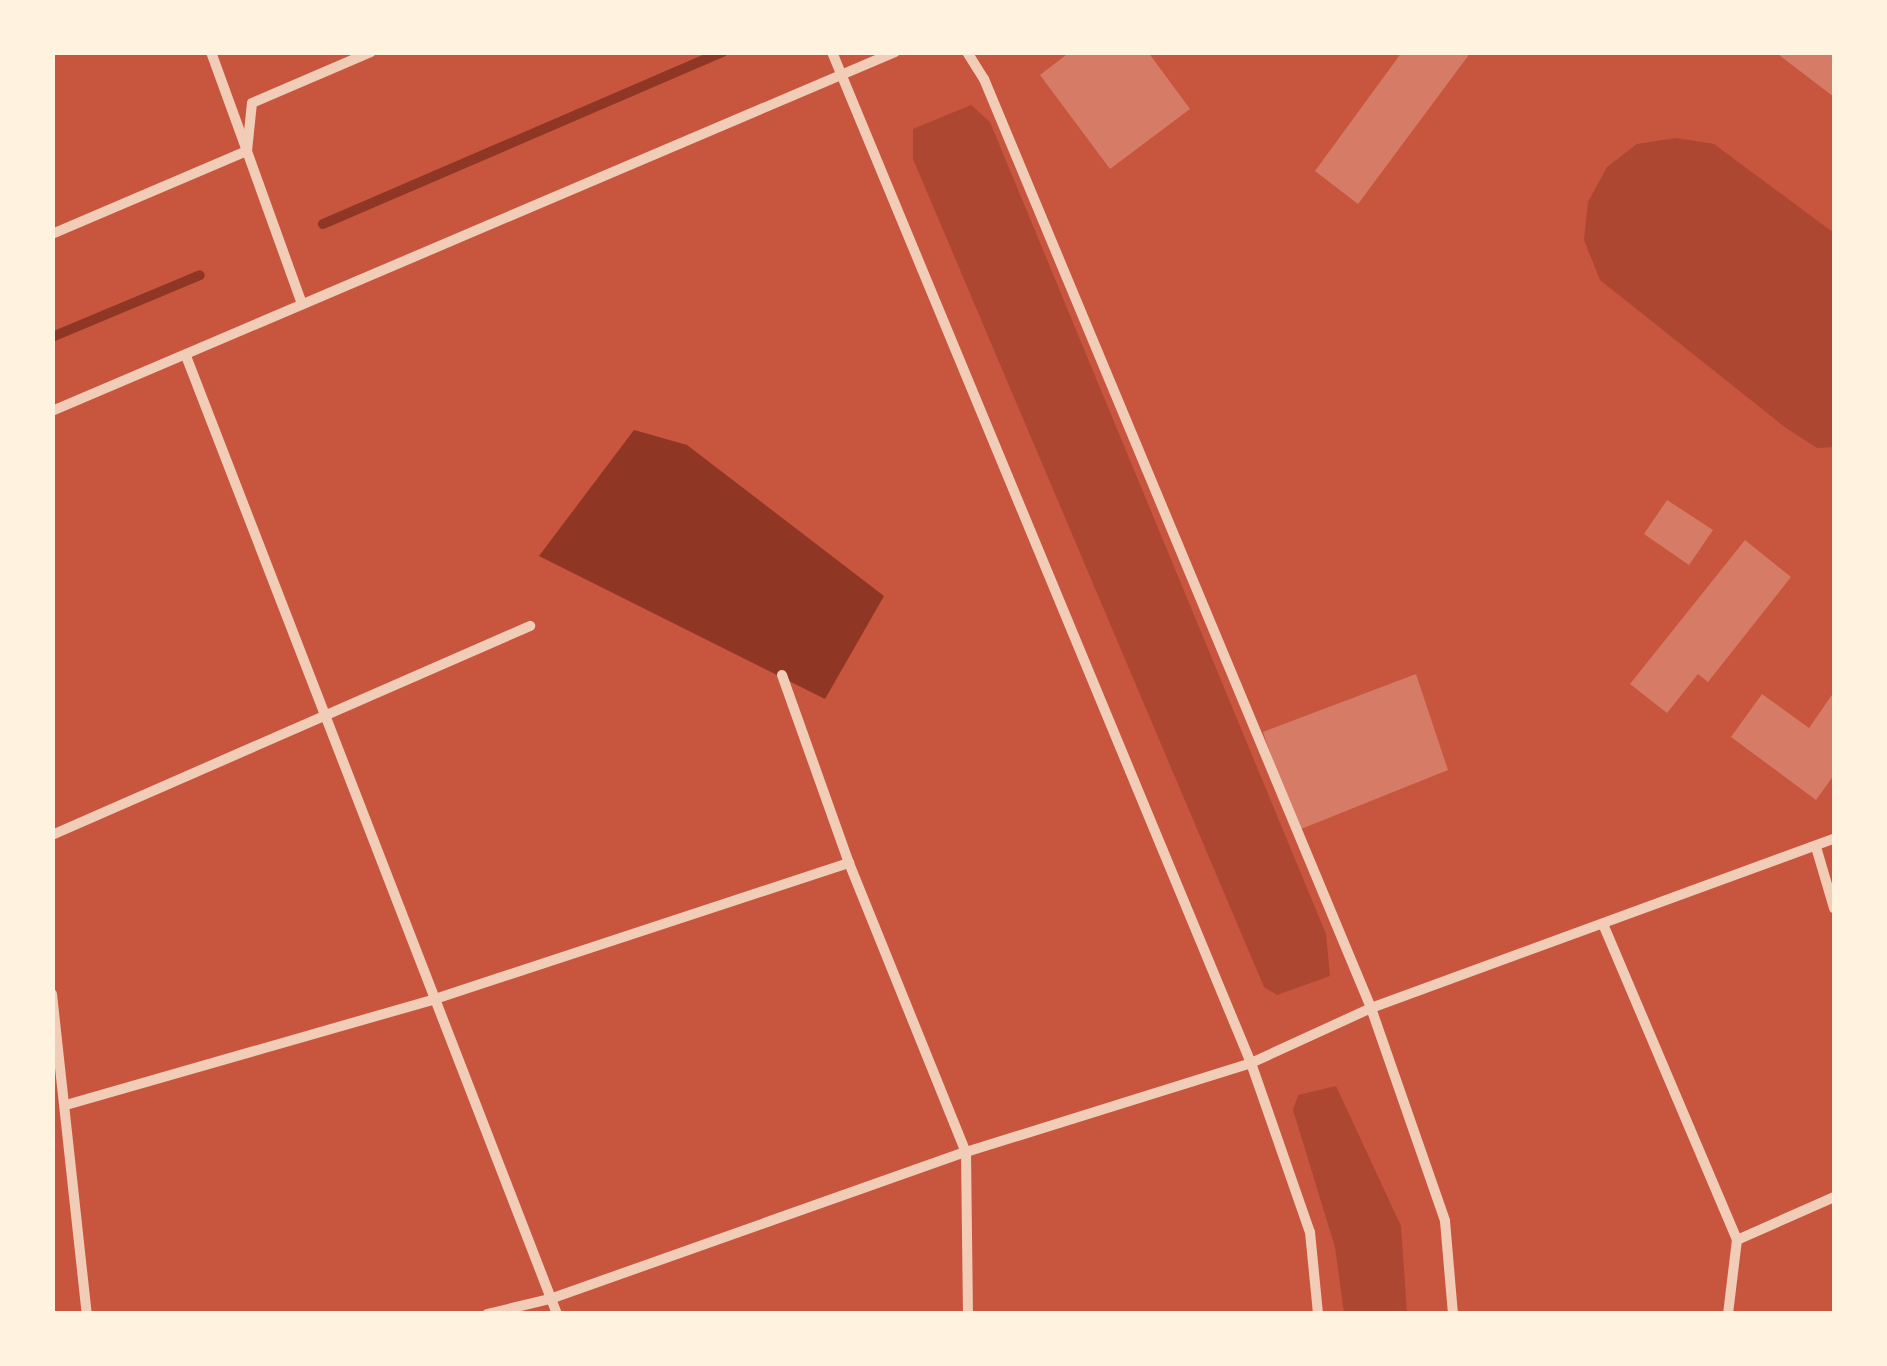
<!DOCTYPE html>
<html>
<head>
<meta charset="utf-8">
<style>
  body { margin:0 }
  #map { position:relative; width:1887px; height:1366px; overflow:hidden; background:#c8553d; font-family:Raleway,sans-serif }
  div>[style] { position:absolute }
  .green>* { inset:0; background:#ae4732 }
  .water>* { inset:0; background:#8f3625 }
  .stream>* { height:10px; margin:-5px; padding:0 5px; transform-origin:5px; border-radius:5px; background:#8f3625 }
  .building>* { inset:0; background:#d67c66 }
  .minor>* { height:10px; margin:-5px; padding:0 5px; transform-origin:5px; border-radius:5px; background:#f1ccb7 }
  span { translate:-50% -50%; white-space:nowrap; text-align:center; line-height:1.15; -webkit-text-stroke:8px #fff3e0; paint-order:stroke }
  .frame { position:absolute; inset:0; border:55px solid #fff3e0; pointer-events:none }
</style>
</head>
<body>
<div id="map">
  <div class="green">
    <i style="clip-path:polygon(971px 105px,990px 122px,1326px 934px,1330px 976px,1277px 995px,1264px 987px,913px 159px,913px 129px)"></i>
    <i style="clip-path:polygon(1676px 138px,1714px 144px,1834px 233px,1834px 447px,1817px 448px,1786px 428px,1600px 280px,1584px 240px,1588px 202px,1607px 167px,1637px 144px)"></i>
    <i style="clip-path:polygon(1336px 1086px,1401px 1226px,1407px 1313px,1344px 1313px,1335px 1247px,1293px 1110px,1298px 1095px)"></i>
  </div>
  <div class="water">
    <i style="clip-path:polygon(634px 430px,687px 445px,884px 596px,825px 699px,539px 556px)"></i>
  </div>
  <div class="stream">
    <i style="left:323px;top:224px;width:435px;rotate:-23.3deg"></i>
    <i style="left:52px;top:337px;width:160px;rotate:-22.7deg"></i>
  </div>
  <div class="building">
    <i style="clip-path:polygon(1070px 52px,1148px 52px,1190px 109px,1110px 169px,1040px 75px)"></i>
    <i style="clip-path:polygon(1402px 52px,1471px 52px,1358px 204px,1315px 171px)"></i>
    <i style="clip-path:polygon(1775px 52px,1834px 52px,1834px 97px)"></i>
    <i style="clip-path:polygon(1667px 500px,1713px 530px,1689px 565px,1644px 534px)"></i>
    <i style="clip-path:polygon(1745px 540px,1791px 577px,1708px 682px,1698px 674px,1667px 713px,1630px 684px)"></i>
    <i style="clip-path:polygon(1416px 674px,1448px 770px,1296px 831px,1263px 732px)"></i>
    <i style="clip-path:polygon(1834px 692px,1834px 775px,1816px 800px,1731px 737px,1762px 694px,1809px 728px)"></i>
  </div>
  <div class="minor">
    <i style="left:832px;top:52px;width:1094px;rotate:67.49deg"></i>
    <i style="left:1251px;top:1063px;width:179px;rotate:70.8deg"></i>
    <i style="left:1310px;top:1232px;width:82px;rotate:84.4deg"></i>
    <i style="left:967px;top:52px;width:32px;rotate:58deg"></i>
    <i style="left:984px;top:79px;width:1006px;rotate:67.38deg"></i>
    <i style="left:1371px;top:1008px;width:225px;rotate:70.8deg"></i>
    <i style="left:1445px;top:1221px;width:93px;rotate:85.1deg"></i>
    <i style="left:52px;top:234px;width:212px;rotate:-23.1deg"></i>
    <i style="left:247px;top:151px;width:105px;rotate:-110deg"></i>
    <i style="left:302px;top:304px;width:163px;rotate:-109.8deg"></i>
    <i style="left:247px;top:151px;width:48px;rotate:-84.1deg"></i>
    <i style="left:252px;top:103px;width:129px;rotate:-23.2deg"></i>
    <i style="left:186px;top:356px;width:1027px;rotate:68.83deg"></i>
    <i style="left:52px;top:411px;width:916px;rotate:-23.07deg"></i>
    <i style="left:782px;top:675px;width:200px;rotate:70.4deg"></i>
    <i style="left:849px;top:863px;width:312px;rotate:68deg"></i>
    <i style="left:966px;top:1152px;width:162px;rotate:89.3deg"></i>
    <i style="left:52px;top:835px;width:522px;rotate:-23.62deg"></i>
    <i style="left:1816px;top:847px;width:64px;rotate:73.6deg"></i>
    <i style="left:1603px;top:924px;width:343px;rotate:67deg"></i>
    <i style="left:52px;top:994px;width:322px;rotate:83.8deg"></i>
    <i style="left:66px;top:1105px;width:387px;rotate:-16deg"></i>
    <i style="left:438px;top:998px;width:433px;rotate:-18.2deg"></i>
    <i style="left:487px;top:1314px;width:65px;rotate:-13.4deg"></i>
    <i style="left:550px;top:1299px;width:441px;rotate:-19.5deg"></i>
    <i style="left:966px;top:1152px;width:299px;rotate:-17.3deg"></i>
    <i style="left:1251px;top:1063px;width:132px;rotate:-24.6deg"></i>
    <i style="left:1371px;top:1008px;width:493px;rotate:-20.1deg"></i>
    <i style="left:1728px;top:1314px;width:75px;rotate:-83.1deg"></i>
    <i style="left:1737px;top:1240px;width:106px;rotate:-23.9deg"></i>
  </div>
  <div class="frame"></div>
</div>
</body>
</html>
